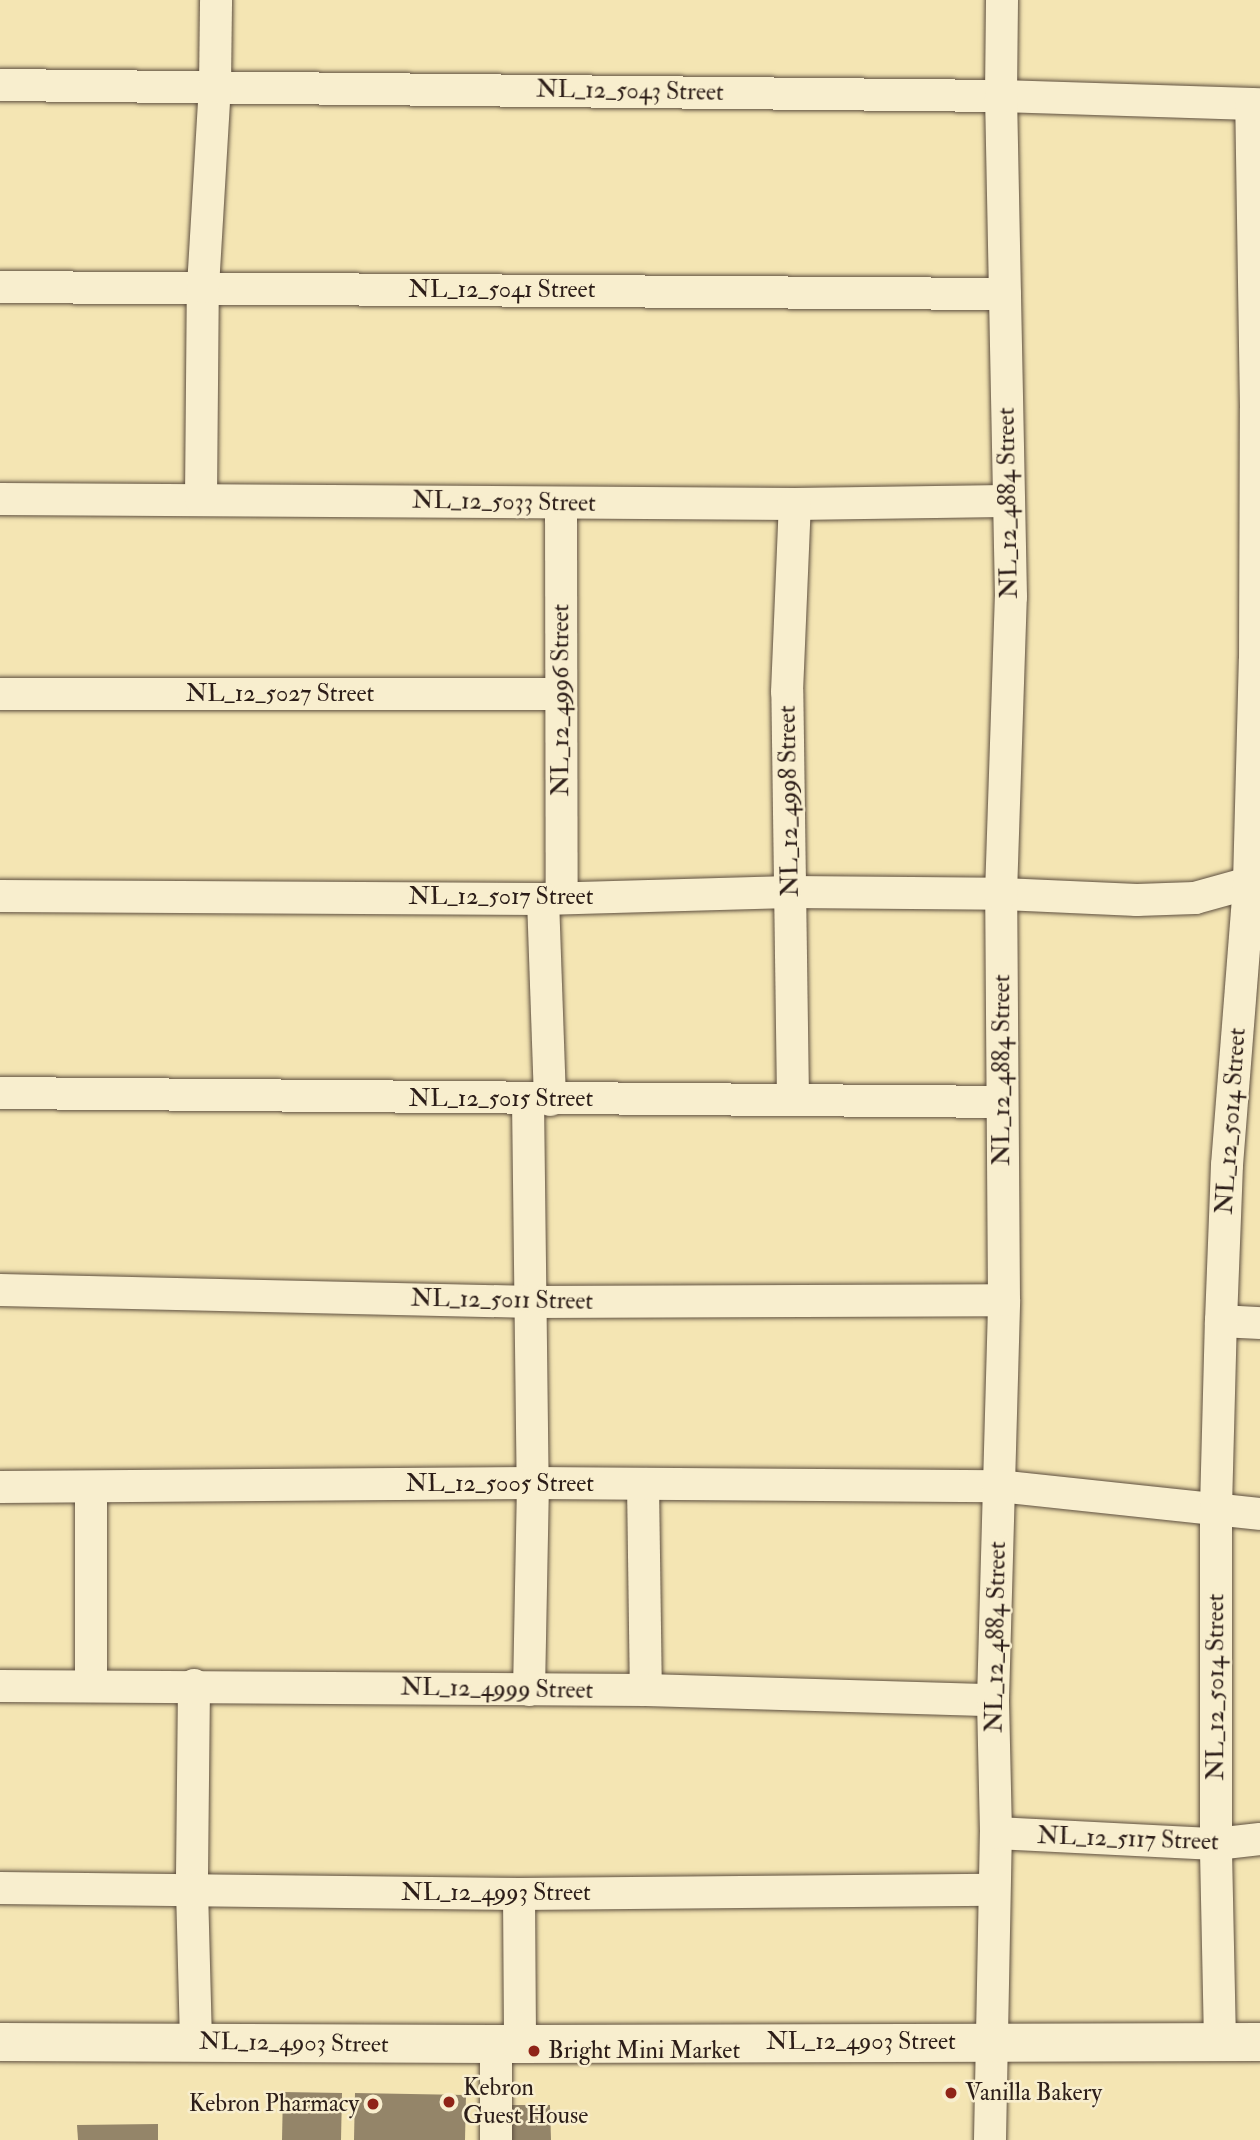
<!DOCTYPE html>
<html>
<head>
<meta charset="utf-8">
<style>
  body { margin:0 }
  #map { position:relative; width:1260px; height:2140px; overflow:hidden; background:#f4e5b3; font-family:"IM FELL Double Pica",serif }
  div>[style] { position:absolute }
  .building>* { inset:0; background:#948569 }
  .roads { filter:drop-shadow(0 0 2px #5e4f3f) drop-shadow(0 0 2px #5e4f3f) }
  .street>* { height:32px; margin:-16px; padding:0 16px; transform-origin:16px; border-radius:16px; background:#f8eece }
  .secondary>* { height:38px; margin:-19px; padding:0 19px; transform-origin:19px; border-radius:19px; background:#f8eece }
  .dots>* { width:19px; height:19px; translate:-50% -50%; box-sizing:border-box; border:4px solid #f8eece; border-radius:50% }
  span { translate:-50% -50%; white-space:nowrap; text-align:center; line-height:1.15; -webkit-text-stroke:5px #f8eece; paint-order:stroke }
  .street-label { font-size:24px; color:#2c1d18 }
  .poi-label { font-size:24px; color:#2c1d18 }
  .left { translate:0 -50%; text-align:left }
  .right { translate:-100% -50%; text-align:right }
</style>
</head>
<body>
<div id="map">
  <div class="building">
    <i style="clip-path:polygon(283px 2092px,342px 2093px,341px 2140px,282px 2140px)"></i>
    <i style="clip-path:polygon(355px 2093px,466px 2095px,465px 2140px,354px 2140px)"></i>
    <i style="clip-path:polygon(506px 2105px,550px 2105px,551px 2140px,506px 2140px)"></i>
    <i style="clip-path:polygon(158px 2124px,158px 2140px,78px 2140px,77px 2125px)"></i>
  </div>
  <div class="roads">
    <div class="street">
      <i style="left:0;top:85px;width:1001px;rotate:0.63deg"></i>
      <i style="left:1001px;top:96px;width:259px;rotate:1.8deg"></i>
      <i style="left:0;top:287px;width:1005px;rotate:0.4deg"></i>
      <i style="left:0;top:499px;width:795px;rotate:0.36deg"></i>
      <i style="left:795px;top:504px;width:213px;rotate:-0.8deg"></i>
      <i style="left:201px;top:499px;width:212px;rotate:-89.5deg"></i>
      <i style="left:203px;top:287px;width:201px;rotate:-86.6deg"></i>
      <i style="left:215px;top:86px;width:86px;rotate:-89.3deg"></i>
      <i style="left:561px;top:503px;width:394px;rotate:89.9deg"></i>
      <i style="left:0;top:694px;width:561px"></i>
      <i style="left:0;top:896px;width:543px;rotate:0.32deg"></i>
      <i style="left:543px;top:899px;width:247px;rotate:-1.6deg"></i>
      <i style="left:790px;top:892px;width:211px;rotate:0.5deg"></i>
      <i style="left:1001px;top:894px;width:136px;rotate:2.5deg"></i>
      <i style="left:1137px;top:900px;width:58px;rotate:-2deg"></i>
      <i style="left:1195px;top:898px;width:56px;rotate:-15.5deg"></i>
      <i style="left:1249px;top:883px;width:11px"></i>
      <i style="left:543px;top:899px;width:201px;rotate:88deg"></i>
      <i style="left:0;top:1093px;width:1002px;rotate:0.51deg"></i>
      <i style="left:793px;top:1099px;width:407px;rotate:-90.8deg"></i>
      <i style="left:787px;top:692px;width:188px;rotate:-87.6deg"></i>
      <i style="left:528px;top:1100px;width:383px;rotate:89.3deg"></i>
      <i style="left:533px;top:1483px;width:207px;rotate:91.1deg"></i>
      <i style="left:0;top:1290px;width:532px;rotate:1.29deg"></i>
      <i style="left:532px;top:1302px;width:472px;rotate:-0.2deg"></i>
      <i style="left:1221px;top:1321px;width:39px;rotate:3deg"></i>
      <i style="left:643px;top:1484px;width:206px;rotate:89.2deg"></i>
      <i style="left:0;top:1487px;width:533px;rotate:-0.43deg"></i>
      <i style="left:533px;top:1483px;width:466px;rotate:0.4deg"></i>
      <i style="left:999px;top:1486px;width:262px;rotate:6.1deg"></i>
      <i style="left:91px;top:1684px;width:197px;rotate:-90deg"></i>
      <i style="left:194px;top:1685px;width:204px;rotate:90.6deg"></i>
      <i style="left:192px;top:1889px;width:153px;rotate:88.5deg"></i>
      <i style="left:0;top:1686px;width:646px;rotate:0.35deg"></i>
      <i style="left:646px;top:1690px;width:347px;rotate:1.7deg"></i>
      <i style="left:996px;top:1833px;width:220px;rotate:2.9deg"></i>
      <i style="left:1216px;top:1844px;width:44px;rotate:-6.5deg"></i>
      <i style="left:0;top:1888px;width:519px;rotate:0.66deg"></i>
      <i style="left:519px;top:1894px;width:474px;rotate:-0.5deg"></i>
      <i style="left:519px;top:1894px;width:150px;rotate:89.6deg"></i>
      <i style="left:1220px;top:2042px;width:198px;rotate:-91.2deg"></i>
      <i style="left:1216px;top:1844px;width:336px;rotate:-90deg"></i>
      <i style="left:1216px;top:1508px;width:187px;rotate:-88.5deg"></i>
      <i style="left:1221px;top:1321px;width:156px;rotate:-87.8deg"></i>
      <i style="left:1227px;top:1165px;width:283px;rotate:-85.5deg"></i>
      <i style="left:1249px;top:883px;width:223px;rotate:-88.5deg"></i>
      <i style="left:1255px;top:660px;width:251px;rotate:-89.8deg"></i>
      <i style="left:1256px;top:409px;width:305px;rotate:-90.9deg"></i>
      <i style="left:496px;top:2044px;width:96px;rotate:90deg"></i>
      <i style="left:990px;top:2140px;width:307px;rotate:-88.9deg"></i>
      <i style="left:996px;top:1833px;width:133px;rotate:-91.3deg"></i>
      <i style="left:993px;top:1700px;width:400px;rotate:-88.4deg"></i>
      <i style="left:1004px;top:1300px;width:406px;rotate:-90.4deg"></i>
      <i style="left:1001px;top:894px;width:297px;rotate:-88.1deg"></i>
      <i style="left:1011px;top:597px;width:501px;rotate:-91.14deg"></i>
      <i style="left:1001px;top:96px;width:96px;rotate:-89.4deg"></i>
    </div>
    <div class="secondary">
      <i style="left:0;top:2042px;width:520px;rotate:0.22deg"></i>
      <i style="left:520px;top:2044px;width:740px;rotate:-0.15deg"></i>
    </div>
  </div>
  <div class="dots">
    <i style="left:534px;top:2051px;background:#8f2418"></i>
    <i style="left:951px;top:2093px;background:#8f2418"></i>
    <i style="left:449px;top:2102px;background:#8f2418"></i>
    <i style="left:373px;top:2104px;background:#8f2418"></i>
  </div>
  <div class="street-label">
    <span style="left:630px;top:91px;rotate:1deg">NL_12_5043 Street</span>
    <span style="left:502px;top:290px">NL_12_5041 Street</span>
    <span style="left:504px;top:502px;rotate:1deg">NL_12_5033 Street</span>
    <span style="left:1008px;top:503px;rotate:-91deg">NL_12_4884 Street</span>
    <span style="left:280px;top:694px">NL_12_5027 Street</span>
    <span style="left:561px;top:700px;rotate:-90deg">NL_12_4996 Street</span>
    <span style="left:789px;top:801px;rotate:-91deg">NL_12_4998 Street</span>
    <span style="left:501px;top:897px">NL_12_5017 Street</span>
    <span style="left:1002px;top:1070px;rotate:-90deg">NL_12_4884 Street</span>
    <span style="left:501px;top:1099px">NL_12_5015 Street</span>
    <span style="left:1231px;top:1121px;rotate:-86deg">NL_12_5014 Street</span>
    <span style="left:502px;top:1300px;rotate:1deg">NL_12_5011 Street</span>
    <span style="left:500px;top:1484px">NL_12_5005 Street</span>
    <span style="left:996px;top:1637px;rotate:-89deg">NL_12_4884 Street</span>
    <span style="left:1216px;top:1687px;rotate:-90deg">NL_12_5014 Street</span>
    <span style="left:497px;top:1689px;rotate:1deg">NL_12_4999 Street</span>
    <span style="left:1128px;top:1839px;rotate:2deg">NL_12_5117 Street</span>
    <span style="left:496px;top:1893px">NL_12_4993 Street</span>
    <span style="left:861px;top:2042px">NL_12_4903 Street</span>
    <span style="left:294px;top:2043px;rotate:1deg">NL_12_4903 Street</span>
  </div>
  <div class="poi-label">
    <span class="left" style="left:548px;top:2051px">Bright Mini Market</span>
    <span class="left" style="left:463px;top:2102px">Kebron<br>Guest House</span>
    <span class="left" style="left:965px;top:2093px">Vanilla Bakery</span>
    <span class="right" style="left:359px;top:2104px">Kebron Pharmacy</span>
  </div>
</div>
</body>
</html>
